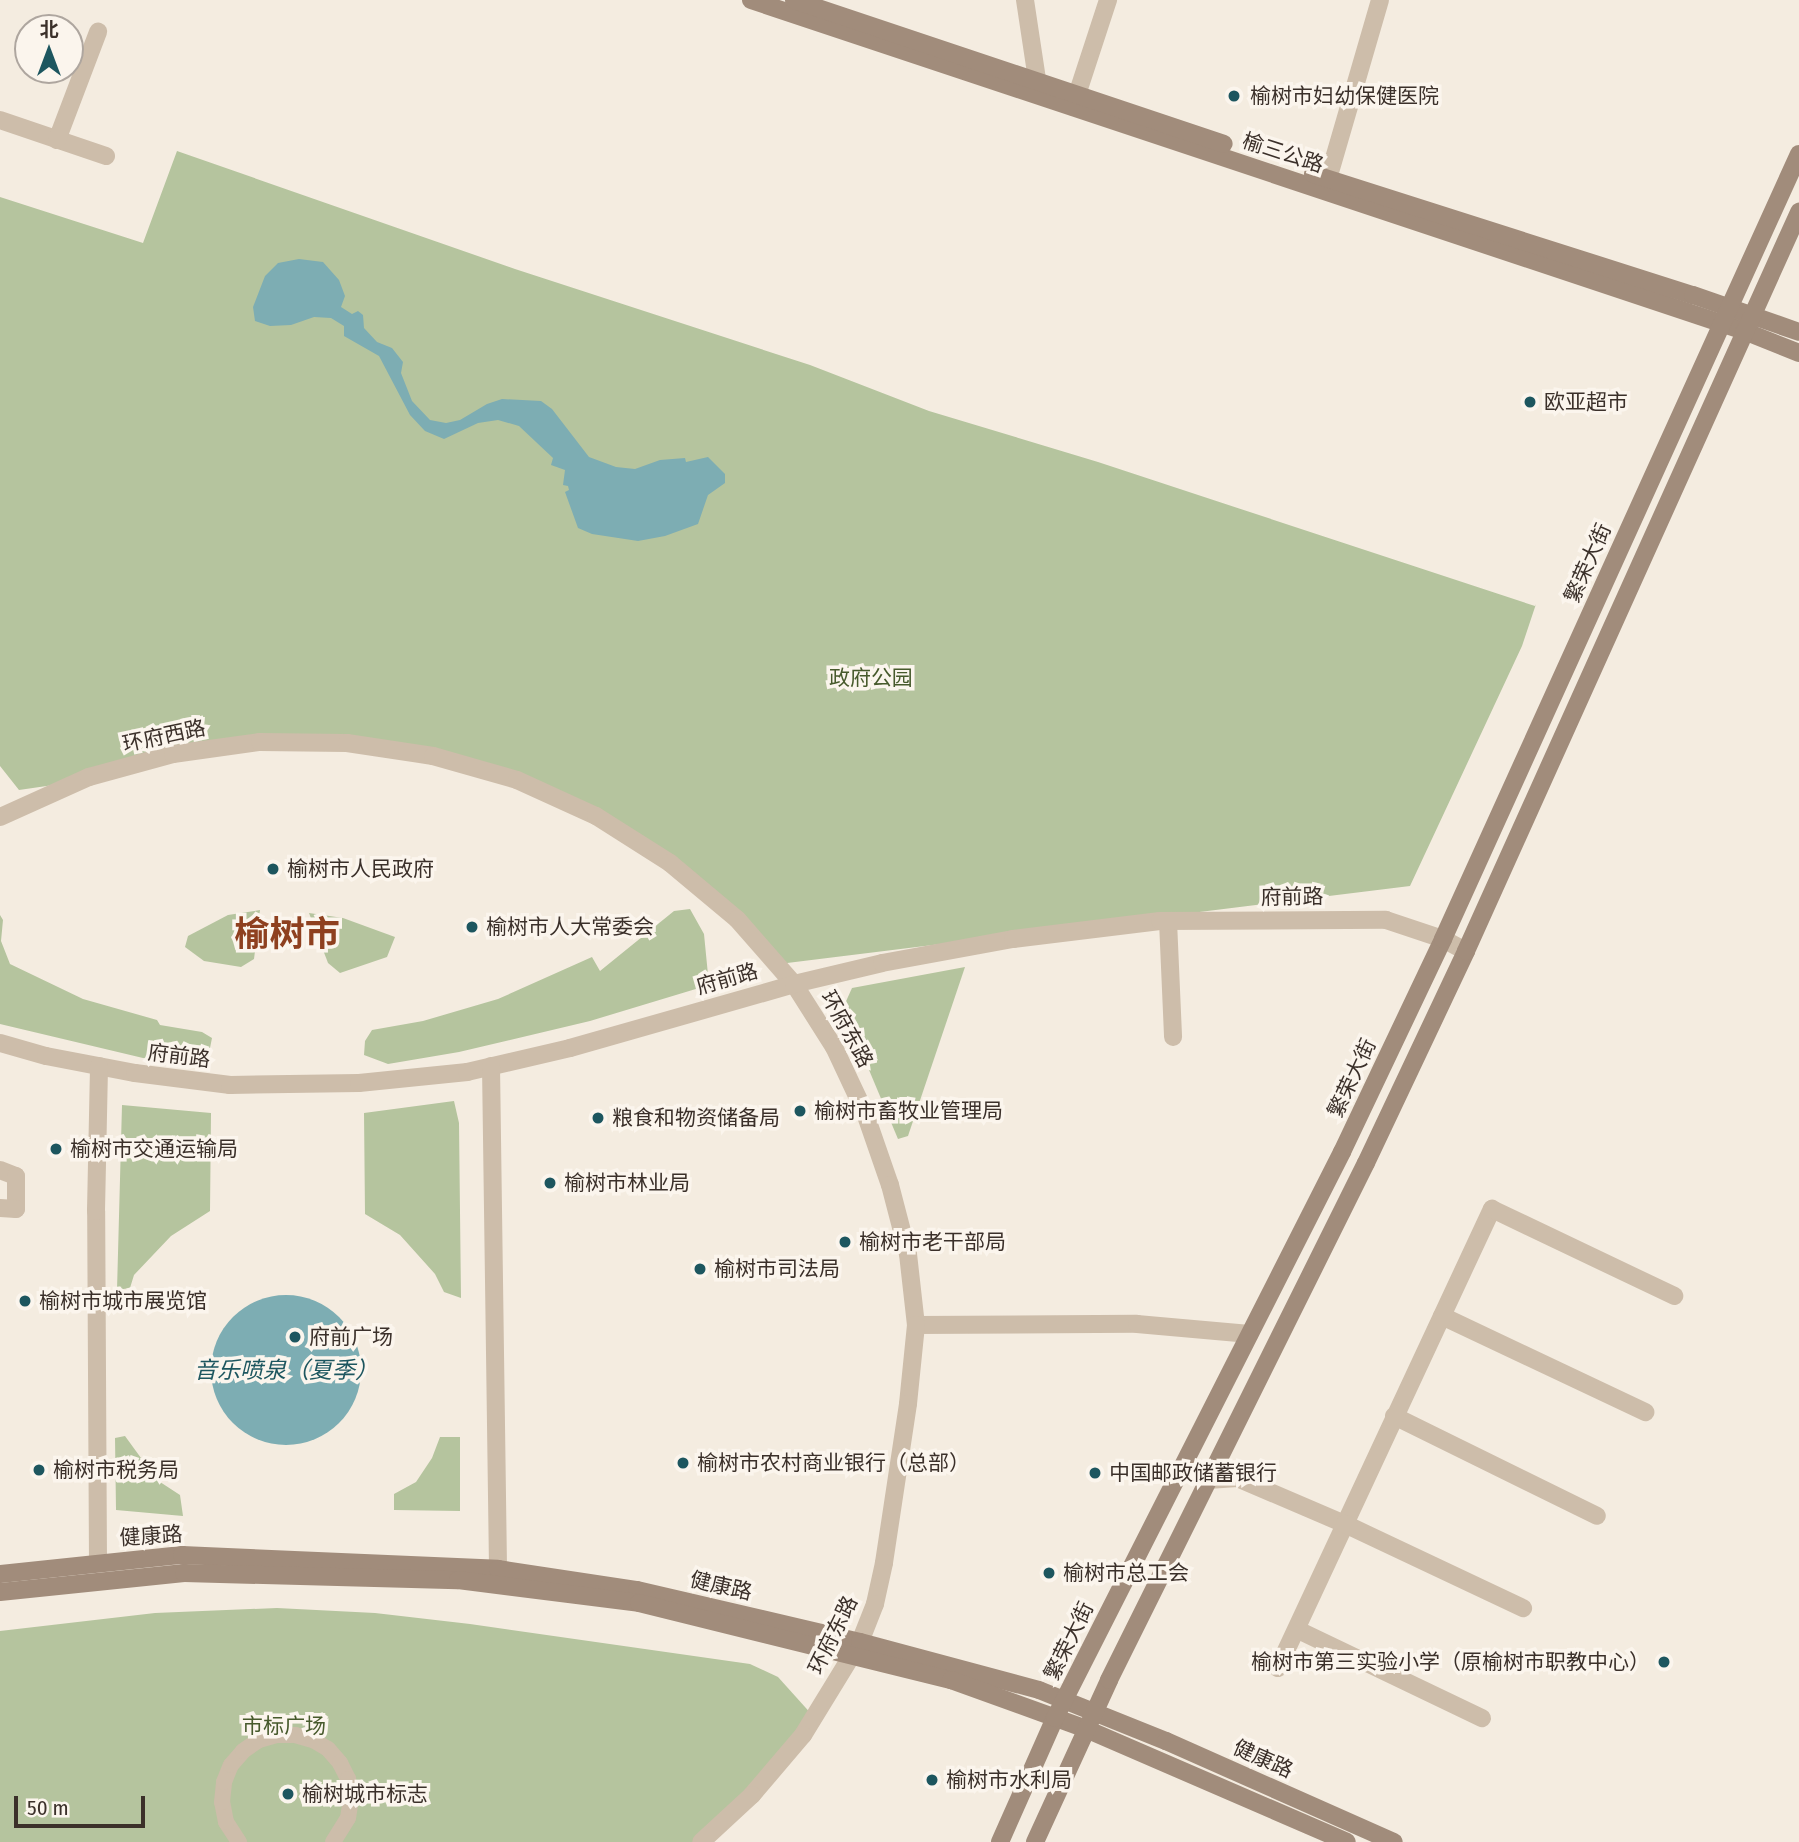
<!DOCTYPE html>
<html>
<head>
<meta charset="utf-8">
<style>
  body { margin:0 }
  #map { position:relative; width:1799px; height:1842px; overflow:hidden; background:#f4ece0; font-family:"Fira Sans Condensed","Noto Sans SC",sans-serif }
  div>[style] { position:absolute }
  .green>* { inset:0; background:#b5c49e }
  .water>* { inset:0; background:#7dadb3 }
  .round { border-radius:50% }
  .pedestrian>* { height:16px; margin:-8px; padding:0 8px; transform-origin:8px; border-radius:8px; background:#cdbdaa }
  .minor>* { height:18px; margin:-9px; padding:0 9px; transform-origin:9px; border-radius:9px; background:#cdbdaa }
  .tertiary>* { height:18px; margin:-9px; padding:0 9px; transform-origin:9px; border-radius:9px; background:#cdbdaa }
  .secondary>* { height:18px; margin:-9px; padding:0 9px; transform-origin:9px; border-radius:9px; background:#a18c7b }
  .dots>* { width:19px; height:19px; translate:-50% -50%; box-sizing:border-box; border:4px solid #fbf5ed; border-radius:50% }
  span { translate:-50% -50%; white-space:nowrap; text-align:center; line-height:1.15; -webkit-text-stroke:7px #fbf5ed; paint-order:stroke }
  .poi-label { font-size:21px; color:#3b302a }
  .left { translate:0 -50%; text-align:left }
  .right { translate:-100% -50%; text-align:right }
  .street-label { font-size:21px; color:#3b302a }
  .park-label { font-size:21px; color:#475a2c }
  .water-label { font-size:23px; color:#1d565f; font-style:italic }
  .town-label { font-size:35px; color:#8e401f; font-weight:700 }
  .north { position:absolute; left:14px; top:14px; width:70px; height:70px; box-sizing:border-box; background:#fbf5ed; border:2px solid #aea69f; border-radius:50%; rotate:0deg; font-size:19px; font-weight:700; line-height:28px; text-align:center; color:#3b302a }
  .north::after { content:''; display:block; margin:auto; width:24px; height:32px; background:#1d565f; clip-path:polygon(50% 0,100% 100%,50% 72%,0 100%) }
  .scale { position:absolute; left:14px; top:1796px; width:131px; height:32px; box-sizing:border-box; border:4px solid #3b302a; border-top:0; padding-left:9px; font-size:21px; line-height:24px; white-space:nowrap; color:#3b302a; -webkit-text-stroke:5px #fbf5ed; paint-order:stroke }
</style>
</head>
<body>
<div id="map">
  <div class="green">
    <i style="clip-path:polygon(177px 151px,515px 269px,810px 365px,929px 411px,1098px 462px,1535px 606px,1536px 604px,1522px 646px,1410px 886px,779px 964px,638px 843px,517px 780px,347px 743px,231px 746px,81px 781px,19px 790px,0 766px,0 197px,143px 243px)"></i>
    <i style="clip-path:polygon(690px 909px,704px 934px,709px 985px,590px 1021px,459px 1052px,388px 1064px,364px 1055px,365px 1041px,372px 1030px,423px 1021px,498px 999px,592px 957px,600px 971px,674px 911px)"></i>
    <i style="clip-path:polygon(260px 910px,254px 959px,241px 967px,204px 961px,185px 947px,188px 936px,228px 915px)"></i>
    <i style="clip-path:polygon(309px 913px,343px 918px,395px 937px,387px 957px,340px 973px,328px 963px)"></i>
    <i style="clip-path:polygon(0 915px,3px 920px,1px 941px,10px 964px,83px 999px,157px 1020px,160px 1025px,202px 1032px,212px 1038px,207px 1063px,143px 1058px,0 1024px)"></i>
    <i style="clip-path:polygon(965px 967px,908px 1136px,898px 1139px,843px 1008px,852px 988px)"></i>
    <i style="clip-path:polygon(454px 1101px,459px 1123px,461px 1298px,444px 1292px,435px 1274px,400px 1235px,365px 1214px,364px 1113px)"></i>
    <i style="clip-path:polygon(122px 1105px,211px 1113px,210px 1211px,171px 1236px,134px 1275px,130px 1288px,117px 1290px)"></i>
    <i style="clip-path:polygon(125px 1436px,157px 1480px,180px 1495px,183px 1516px,116px 1510px,115px 1438px)"></i>
    <i style="clip-path:polygon(440px 1437px,460px 1437px,460px 1511px,394px 1510px,394px 1494px,416px 1482px,432px 1458px)"></i>
    <i style="clip-path:polygon(277px 1608px,375px 1613px,470px 1624px,750px 1664px,778px 1677px,814px 1717px,699px 1842px,0 1842px,0 1631px,155px 1613px)"></i>
  </div>
  <div class="water">
    <i style="clip-path:polygon(299px 259px,323px 262px,339px 280px,345px 296px,341px 307px,352px 314px,358px 311px,363px 315px,364px 328px,377px 342px,392px 348px,403px 362px,401px 373px,412px 401px,430px 420px,446px 423px,460px 420px,487px 404px,502px 399px,541px 401px,552px 409px,589px 457px,616px 467px,635px 469px,660px 460px,685px 458px,686px 462px,708px 457px,725px 474px,725px 483px,708px 495px,698px 524px,665px 536px,638px 541px,592px 534px,578px 528px,565px 492px,569px 490px,568px 486px,563px 485px,565px 470px,551px 465px,553px 458px,519px 426px,498px 420px,478px 423px,444px 439px,425px 431px,410px 415px,379px 356px,344px 336px,344px 326px,331px 318px,314px 317px,291px 325px,270px 326px,255px 321px,253px 307px,265px 276px,278px 263px)"></i>
    <i class="round" style="left:211px;top:1295px;width:150px;height:150px"></i>
  </div>
  <div class="pedestrian">
    <i style="left:239px;top:1842px;width:24px;rotate:-123deg"></i>
    <i style="left:226px;top:1822px;width:20px;rotate:-101deg"></i>
    <i style="left:222px;top:1802px;width:20px;rotate:-84deg"></i>
    <i style="left:224px;top:1782px;width:18px;rotate:-68deg"></i>
    <i style="left:231px;top:1765px;width:18px;rotate:-49deg"></i>
    <i style="left:243px;top:1751px;width:19px;rotate:-35deg"></i>
    <i style="left:259px;top:1740px;width:19px;rotate:-16deg"></i>
    <i style="left:277px;top:1735px;width:18px"></i>
    <i style="left:295px;top:1735px;width:19px;rotate:16deg"></i>
    <i style="left:313px;top:1740px;width:17px;rotate:31deg"></i>
    <i style="left:328px;top:1749px;width:18px;rotate:49deg"></i>
    <i style="left:340px;top:1763px;width:18px;rotate:63deg"></i>
    <i style="left:348px;top:1779px;width:20px;rotate:81deg"></i>
    <i style="left:351px;top:1799px;width:19px;rotate:99deg"></i>
    <i style="left:348px;top:1818px;width:28px;rotate:122deg"></i>
  </div>
  <div class="minor">
    <i style="left:1025px;top:0;width:94px;rotate:81.4deg"></i>
    <i style="left:1073px;top:107px;width:113px;rotate:-71.9deg"></i>
    <i style="left:0;top:120px;width:112px;rotate:18.8deg"></i>
    <i style="left:57px;top:140px;width:116px;rotate:-69.2deg"></i>
    <i style="left:1328px;top:179px;width:186px;rotate:-73.8deg"></i>
    <i style="left:1168px;top:921px;width:116px;rotate:87.5deg"></i>
    <i style="left:0;top:1170px;width:17px;rotate:21deg"></i>
    <i style="left:16px;top:1176px;width:33px;rotate:90deg"></i>
    <i style="left:16px;top:1209px;width:16px;rotate:-176deg"></i>
    <i style="left:1442px;top:1316px;width:225px;rotate:25.3deg"></i>
    <i style="left:916px;top:1325px;width:221px;rotate:-0.3deg"></i>
    <i style="left:1137px;top:1324px;width:113px;rotate:5.1deg"></i>
    <i style="left:1394px;top:1416px;width:226px;rotate:26.2deg"></i>
    <i style="left:1208px;top:1480px;width:29px;rotate:-4deg"></i>
    <i style="left:1237px;top:1478px;width:117px;rotate:23.1deg"></i>
    <i style="left:1345px;top:1524px;width:348px;rotate:-65deg"></i>
    <i style="left:1492px;top:1209px;width:202px;rotate:25.5deg"></i>
    <i style="left:1298px;top:1630px;width:204px;rotate:25.6deg"></i>
    <i style="left:1278px;top:1668px;width:159px;rotate:-65deg"></i>
    <i style="left:1345px;top:1524px;width:197px;rotate:25.3deg"></i>
  </div>
  <div class="tertiary">
    <i style="left:0;top:817px;width:98px;rotate:-24.2deg"></i>
    <i style="left:89px;top:777px;width:87px;rotate:-15.3deg"></i>
    <i style="left:173px;top:754px;width:88px;rotate:-7.9deg"></i>
    <i style="left:260px;top:742px;width:87px;rotate:0.7deg"></i>
    <i style="left:347px;top:743px;width:87px;rotate:8.6deg"></i>
    <i style="left:433px;top:756px;width:87px;rotate:15.9deg"></i>
    <i style="left:517px;top:780px;width:87px;rotate:24.5deg"></i>
    <i style="left:596px;top:816px;width:88px;rotate:32.4deg"></i>
    <i style="left:670px;top:863px;width:87px;rotate:39.9deg"></i>
    <i style="left:737px;top:919px;width:86px;rotate:48.8deg"></i>
    <i style="left:794px;top:984px;width:75px;rotate:57.6deg"></i>
    <i style="left:834px;top:1047px;width:73px;rotate:64.8deg"></i>
    <i style="left:865px;top:1113px;width:76px;rotate:70.9deg"></i>
    <i style="left:890px;top:1185px;width:71px;rotate:75.4deg"></i>
    <i style="left:908px;top:1254px;width:71px;rotate:83.6deg"></i>
    <i style="left:916px;top:1325px;width:79px;rotate:95.8deg"></i>
    <i style="left:908px;top:1404px;width:161px;rotate:98.6deg"></i>
    <i style="left:884px;top:1563px;width:42px;rotate:102.4deg"></i>
    <i style="left:875px;top:1604px;width:41px;rotate:111.5deg"></i>
    <i style="left:860px;top:1642px;width:109px;rotate:121.5deg"></i>
    <i style="left:803px;top:1735px;width:79px;rotate:130.4deg"></i>
    <i style="left:752px;top:1795px;width:69px;rotate:137.3deg"></i>
    <i style="left:0;top:1043px;width:48px;rotate:15.8deg"></i>
    <i style="left:46px;top:1056px;width:91px;rotate:10.8deg"></i>
    <i style="left:135px;top:1073px;width:96px;rotate:7.2deg"></i>
    <i style="left:230px;top:1085px;width:129px;rotate:-0.9deg"></i>
    <i style="left:359px;top:1083px;width:109px;rotate:-5.8deg"></i>
    <i style="left:467px;top:1072px;width:106px;rotate:-13.1deg"></i>
    <i style="left:570px;top:1048px;width:233px;rotate:-15.9deg"></i>
    <i style="left:794px;top:984px;width:90px;rotate:-13.4deg"></i>
    <i style="left:882px;top:963px;width:133px;rotate:-10.4deg"></i>
    <i style="left:1013px;top:939px;width:148px;rotate:-7deg"></i>
    <i style="left:1160px;top:921px;width:226px;rotate:-0.3deg"></i>
    <i style="left:1386px;top:920px;width:60px;rotate:18.4deg"></i>
    <i style="left:1443px;top:939px;width:26px;rotate:28deg"></i>
    <i style="left:491px;top:1066px;width:503px;rotate:89.2deg"></i>
    <i style="left:98px;top:1563px;width:352px;rotate:-90.3deg"></i>
    <i style="left:96px;top:1211px;width:145px;rotate:-88.8deg"></i>
  </div>
  <div class="secondary">
    <i style="left:751px;top:0;width:1047px;rotate:18.43deg"></i>
    <i style="left:1744px;top:331px;width:59px;rotate:21.8deg"></i>
    <i style="left:794px;top:0;width:453px;rotate:18.5deg"></i>
    <i style="left:1313px;top:174px;width:399px;rotate:17.7deg"></i>
    <i style="left:1693px;top:295px;width:112px;rotate:19.2deg"></i>
    <i style="left:0;top:1574px;width:183px;rotate:-6deg"></i>
    <i style="left:182px;top:1555px;width:316px;rotate:2.5deg"></i>
    <i style="left:498px;top:1569px;width:141px;rotate:8.6deg"></i>
    <i style="left:637px;top:1590px;width:229px;rotate:13.1deg"></i>
    <i style="left:860px;top:1642px;width:185px;rotate:15deg"></i>
    <i style="left:1039px;top:1690px;width:137px;rotate:21.9deg"></i>
    <i style="left:1166px;top:1741px;width:249px;rotate:23.9deg"></i>
    <i style="left:0;top:1592px;width:185px;rotate:-5.9deg"></i>
    <i style="left:184px;top:1573px;width:274px;rotate:1.5deg"></i>
    <i style="left:458px;top:1580px;width:182px;rotate:7.2deg"></i>
    <i style="left:639px;top:1603px;width:321px;rotate:13.9deg"></i>
    <i style="left:951px;top:1680px;width:144px;rotate:19.9deg"></i>
    <i style="left:1086px;top:1729px;width:284px;rotate:23.4deg"></i>
    <i style="left:1000px;top:1842px;width:136px;rotate:-66.1deg"></i>
    <i style="left:1055px;top:1718px;width:635px;rotate:-63.11deg"></i>
    <i style="left:1342px;top:1152px;width:236px;rotate:-64.6deg"></i>
    <i style="left:1443px;top:939px;width:862px;rotate:-65.61deg"></i>
    <i style="left:1035px;top:1842px;width:178px;rotate:-65.4deg"></i>
    <i style="left:1109px;top:1680px;width:577px;rotate:-63.57deg"></i>
    <i style="left:1366px;top:1163px;width:234px;rotate:-64.7deg"></i>
    <i style="left:1466px;top:951px;width:811px;rotate:-65.74deg"></i>
  </div>
  <div class="dots">
    <i style="left:1234px;top:96px;background:#1d565f"></i>
    <i style="left:1530px;top:402px;background:#1d565f"></i>
    <i style="left:273px;top:869px;background:#1d565f"></i>
    <i style="left:472px;top:927px;background:#1d565f"></i>
    <i style="left:800px;top:1111px;background:#1d565f"></i>
    <i style="left:598px;top:1118px;background:#1d565f"></i>
    <i style="left:56px;top:1149px;background:#1d565f"></i>
    <i style="left:550px;top:1183px;background:#1d565f"></i>
    <i style="left:845px;top:1242px;background:#1d565f"></i>
    <i style="left:700px;top:1269px;background:#1d565f"></i>
    <i style="left:25px;top:1301px;background:#1d565f"></i>
    <i style="left:295px;top:1337px;background:#1d565f"></i>
    <i style="left:683px;top:1463px;background:#1d565f"></i>
    <i style="left:39px;top:1470px;background:#1d565f"></i>
    <i style="left:1095px;top:1473px;background:#1d565f"></i>
    <i style="left:1049px;top:1573px;background:#1d565f"></i>
    <i style="left:1664px;top:1662px;background:#1d565f"></i>
    <i style="left:932px;top:1780px;background:#1d565f"></i>
    <i style="left:288px;top:1794px;background:#1d565f"></i>
  </div>
  <div class="poi-label">
    <span class="left" style="left:1250px;top:96px">榆树市妇幼保健医院</span>
    <span class="left" style="left:1544px;top:402px">欧亚超市</span>
    <span class="left" style="left:287px;top:869px">榆树市人民政府</span>
    <span class="left" style="left:486px;top:927px">榆树市人大常委会</span>
    <span class="left" style="left:814px;top:1111px">榆树市畜牧业管理局</span>
    <span class="left" style="left:612px;top:1118px">粮食和物资储备局</span>
    <span class="left" style="left:70px;top:1149px">榆树市交通运输局</span>
    <span class="left" style="left:564px;top:1183px">榆树市林业局</span>
    <span class="left" style="left:859px;top:1242px">榆树市老干部局</span>
    <span class="left" style="left:714px;top:1269px">榆树市司法局</span>
    <span class="left" style="left:39px;top:1301px">榆树市城市展览馆</span>
    <span class="left" style="left:309px;top:1337px">府前广场</span>
    <span class="left" style="left:697px;top:1463px">榆树市农村商业银行（总部）</span>
    <span class="left" style="left:53px;top:1470px">榆树市税务局</span>
    <span class="left" style="left:1109px;top:1473px">中国邮政储蓄银行</span>
    <span class="left" style="left:1063px;top:1573px">榆树市总工会</span>
    <span class="right" style="left:1650px;top:1662px">榆树市第三实验小学（原榆树市职教中心）</span>
    <span class="left" style="left:946px;top:1780px">榆树市水利局</span>
    <span class="left" style="left:302px;top:1794px">榆树城市标志</span>
  </div>
  <div class="street-label">
    <span style="left:1283px;top:153px;rotate:18deg">榆三公路</span>
    <span style="left:1588px;top:563px;rotate:-66deg">繁荣大街</span>
    <span style="left:164px;top:736px;rotate:-12deg">环府西路</span>
    <span style="left:1292px;top:897px;rotate:-1deg">府前路</span>
    <span style="left:727px;top:979px;rotate:-16deg">府前路</span>
    <span style="left:847px;top:1029px;rotate:61deg">环府东路</span>
    <span style="left:179px;top:1056px;rotate:7deg">府前路</span>
    <span style="left:1352px;top:1078px;rotate:-65deg">繁荣大街</span>
    <span style="left:151px;top:1536px;rotate:-4deg">健康路</span>
    <span style="left:721px;top:1586px;rotate:13deg">健康路</span>
    <span style="left:833px;top:1635px;rotate:-64deg">环府东路</span>
    <span style="left:1069px;top:1641px;rotate:-64deg">繁荣大街</span>
    <span style="left:1263px;top:1759px;rotate:24deg">健康路</span>
  </div>
  <div class="park-label">
    <span style="left:871px;top:678px">政府公园</span>
    <span style="left:284px;top:1726px">市标广场</span>
  </div>
  <div class="water-label">
    <span style="left:286px;top:1370px">音乐喷泉（夏季）</span>
  </div>
  <div class="town-label">
    <span style="left:287px;top:934px">榆树市</span>
  </div>
  <div class="north">北</div>
  <div class="scale">50 m</div>
</div>
</body>
</html>
